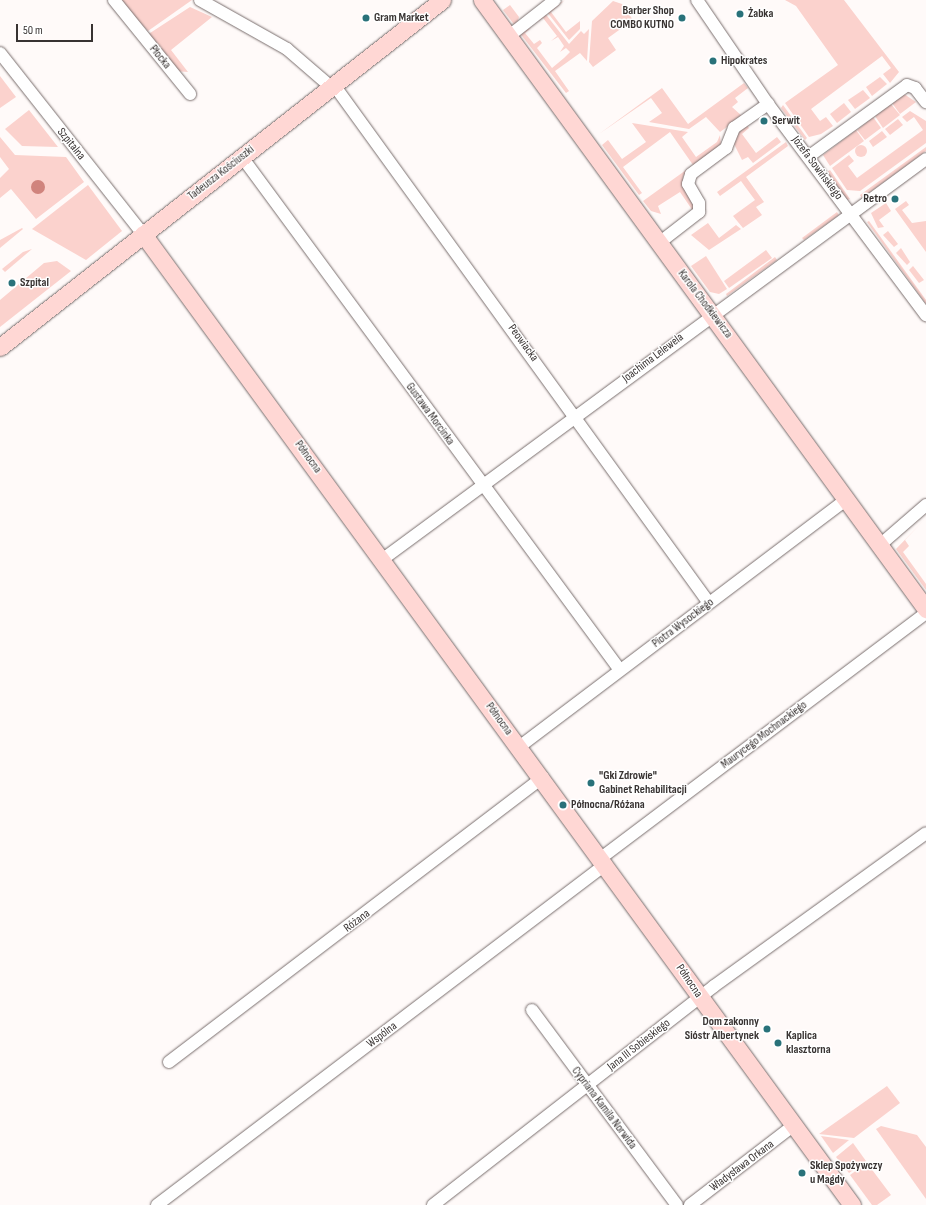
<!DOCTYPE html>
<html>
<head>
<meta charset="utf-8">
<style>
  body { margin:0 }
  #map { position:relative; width:926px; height:1205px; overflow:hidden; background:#fffaf9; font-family:"Sofia Sans Condensed",sans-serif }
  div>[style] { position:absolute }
  .green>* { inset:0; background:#fbd2cd }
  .round { border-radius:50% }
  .water>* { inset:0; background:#d0847d }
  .roads { filter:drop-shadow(0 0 1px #796e6d) drop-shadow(0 0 1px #796e6d) }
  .street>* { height:12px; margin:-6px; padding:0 6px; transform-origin:6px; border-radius:6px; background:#fff }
  .secondary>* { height:17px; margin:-8.5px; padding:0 8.5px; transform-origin:8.5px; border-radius:8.5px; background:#ffd7d4 }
  .dots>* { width:11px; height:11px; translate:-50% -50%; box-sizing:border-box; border:2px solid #fff; border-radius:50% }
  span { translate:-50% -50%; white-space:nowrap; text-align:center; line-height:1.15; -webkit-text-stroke:3px #fff; paint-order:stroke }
  .poi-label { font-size:12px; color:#383332; font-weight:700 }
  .right { translate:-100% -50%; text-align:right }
  .left { translate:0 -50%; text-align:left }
  .street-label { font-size:12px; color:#383332 }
  .scale { position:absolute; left:16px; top:24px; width:77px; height:18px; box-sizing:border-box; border:2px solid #383332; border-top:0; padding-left:5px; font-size:12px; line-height:14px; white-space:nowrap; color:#383332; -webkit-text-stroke:3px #fff; paint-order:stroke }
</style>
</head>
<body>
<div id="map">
  <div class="green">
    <i style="clip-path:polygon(118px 0,192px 0,148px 31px)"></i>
    <i style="clip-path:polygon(565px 0,551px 12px,566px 32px,580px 21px,580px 29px,569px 40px,547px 12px)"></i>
    <i style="clip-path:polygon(785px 0,844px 0,899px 72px,890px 83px,883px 74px,891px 68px,882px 56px,811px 109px,820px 121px,826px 117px,833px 126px,821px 134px,809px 137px,785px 103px,838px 65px,796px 6px)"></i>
    <i style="clip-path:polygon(613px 1px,622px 4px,633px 20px,608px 38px,616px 50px,593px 67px,589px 62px,592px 21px)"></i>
    <i style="clip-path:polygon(510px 5px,519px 17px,516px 27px,503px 10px)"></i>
    <i style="clip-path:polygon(190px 7px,212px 17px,171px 50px,188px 72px,175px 71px,147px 35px)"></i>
    <i style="clip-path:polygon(544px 12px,569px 44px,581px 31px,584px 34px,589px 29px,587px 61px,580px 53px,555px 71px,569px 91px,566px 93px,519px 32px,531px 28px,525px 33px,534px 44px,540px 40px,542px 43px,537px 48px,552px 68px,564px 58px,570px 52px,566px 48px,560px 52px,564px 46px,558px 37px,551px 41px,557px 36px,543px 18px,537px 22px)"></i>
    <i style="clip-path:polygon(0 76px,16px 97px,0 108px)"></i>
    <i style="clip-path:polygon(880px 77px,887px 84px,872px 96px,866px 87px)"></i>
    <i style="clip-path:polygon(744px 83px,748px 88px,735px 98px,738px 102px,732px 107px,742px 116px,720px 132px,706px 117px,689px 129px,649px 122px,662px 113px,651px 98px,599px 134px,662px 88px,688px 124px)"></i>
    <i style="clip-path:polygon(863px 90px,870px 98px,855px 109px,848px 100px)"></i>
    <i style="clip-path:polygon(904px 94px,916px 102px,900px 114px,892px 103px)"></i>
    <i style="clip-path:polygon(844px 103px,851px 112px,837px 123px,830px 114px)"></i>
    <i style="clip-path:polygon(891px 104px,900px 115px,883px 128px,875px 116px)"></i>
    <i style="clip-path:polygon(783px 105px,807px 138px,805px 140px,781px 108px)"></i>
    <i style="clip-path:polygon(29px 110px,58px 147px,22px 146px,5px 129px)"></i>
    <i style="clip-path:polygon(910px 111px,926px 121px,926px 143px,860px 191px,847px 190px,832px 168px,849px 155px,854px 161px,848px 166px,857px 178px,923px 130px,914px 117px,907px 122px,902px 117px)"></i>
    <i style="clip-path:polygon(873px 117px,881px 128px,865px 140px,857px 130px)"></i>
    <i style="clip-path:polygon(898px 119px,903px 125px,890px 135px,885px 129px)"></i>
    <i style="clip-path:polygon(632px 123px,688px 132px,682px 137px,696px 157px,717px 142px,720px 135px,721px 145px,683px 176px,683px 185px,695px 203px,693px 211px,680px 192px,658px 206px,661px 214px,651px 211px,643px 201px,693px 165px,670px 132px,623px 167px,642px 193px,639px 195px,602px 145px,608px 140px,622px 159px,646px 142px)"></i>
    <i style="clip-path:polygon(746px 124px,749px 128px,742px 134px,756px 153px,777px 137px,781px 142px,753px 163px,748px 157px,742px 160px,732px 140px)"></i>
    <i style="clip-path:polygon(856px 130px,864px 141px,830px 166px,823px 155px)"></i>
    <i style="clip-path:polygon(882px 131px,887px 137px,873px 147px,869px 141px)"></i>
    <i style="clip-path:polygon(0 137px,15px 155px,66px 157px,84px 182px,36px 219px,11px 189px,0 198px,0 178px,9px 169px,0 157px)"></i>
    <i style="clip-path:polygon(786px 142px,788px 146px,746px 177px,764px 202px,756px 207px,762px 215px,743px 228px,733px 216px,755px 200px,746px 188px,741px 181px,720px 196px,717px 192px)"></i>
    <i class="round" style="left:855px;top:145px;width:12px;height:12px"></i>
    <i style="clip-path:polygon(926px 147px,926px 151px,862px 198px,860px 195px)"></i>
    <i style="clip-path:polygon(830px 170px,850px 199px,847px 200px,827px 172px)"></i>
    <i style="clip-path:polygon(88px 185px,122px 231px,86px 260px,32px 229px)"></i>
    <i style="clip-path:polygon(906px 201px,909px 205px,902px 210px,912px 223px,926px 221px,926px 252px,895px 209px)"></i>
    <i style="clip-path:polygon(886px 203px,891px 211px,879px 220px,884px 227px,878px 228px,871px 213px)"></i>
    <i style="clip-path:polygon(837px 212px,839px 215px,804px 240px,802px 238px)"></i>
    <i style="clip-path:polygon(869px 221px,926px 300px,926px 304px,867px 222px)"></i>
    <i style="clip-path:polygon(708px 223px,719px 238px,736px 225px,741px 229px,709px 250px,691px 235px)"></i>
    <i style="clip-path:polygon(22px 228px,23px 229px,0 248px,0 240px)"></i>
    <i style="clip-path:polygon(888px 231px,898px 244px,894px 247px,883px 235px)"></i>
    <i style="clip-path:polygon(901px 248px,910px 262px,907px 265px,896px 253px)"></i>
    <i style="clip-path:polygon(32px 249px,5px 272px,2px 269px,23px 252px)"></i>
    <i style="clip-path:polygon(766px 250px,772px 258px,729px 288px,724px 281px)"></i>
    <i style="clip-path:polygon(706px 256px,727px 289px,719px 294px,710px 292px,691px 266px)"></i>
    <i style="clip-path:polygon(775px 257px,777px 260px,727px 296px,726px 294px)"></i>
    <i style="clip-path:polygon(57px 261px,71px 271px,0 327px,0 300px,44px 263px)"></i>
    <i style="clip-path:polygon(913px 266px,924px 280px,919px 283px,909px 270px)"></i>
    <i style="clip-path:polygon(926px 518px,905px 540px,909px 546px,903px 552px,926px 584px,926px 590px,896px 549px)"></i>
    <i style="clip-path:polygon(887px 1086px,900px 1103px,854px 1138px,819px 1134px)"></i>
    <i style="clip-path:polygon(881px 1126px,917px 1135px,926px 1147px,926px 1199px,876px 1129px)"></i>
    <i style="clip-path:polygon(821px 1136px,849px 1140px,833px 1153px)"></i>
    <i style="clip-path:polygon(853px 1143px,866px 1161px,849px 1173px,836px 1157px)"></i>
    <i style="clip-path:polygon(867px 1163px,891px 1195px,877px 1205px,872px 1205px,850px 1175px)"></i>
  </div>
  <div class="water">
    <i class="round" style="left:31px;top:180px;width:14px;height:14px"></i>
  </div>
  <div class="roads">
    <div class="street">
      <i style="left:114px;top:0;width:121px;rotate:51deg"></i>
      <i style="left:200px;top:0;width:100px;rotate:29.4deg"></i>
      <i style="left:287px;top:49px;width:58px;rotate:40.8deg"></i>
      <i style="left:697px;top:0;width:126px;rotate:55.7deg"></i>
      <i style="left:768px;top:104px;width:264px;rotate:53.2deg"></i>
      <i style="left:509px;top:36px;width:58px;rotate:-38deg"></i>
      <i style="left:0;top:53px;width:231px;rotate:51.7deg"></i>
      <i style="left:334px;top:85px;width:639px;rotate:54.1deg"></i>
      <i style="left:242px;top:157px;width:637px;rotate:53.62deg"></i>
      <i style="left:808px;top:157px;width:122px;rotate:-36deg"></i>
      <i style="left:907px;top:85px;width:9px;rotate:21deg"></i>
      <i style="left:915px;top:88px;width:18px;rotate:52deg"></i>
      <i style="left:659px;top:243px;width:51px;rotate:-37.8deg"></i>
      <i style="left:699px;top:212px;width:9px;rotate:-90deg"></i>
      <i style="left:699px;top:203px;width:22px;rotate:-120deg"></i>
      <i style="left:688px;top:184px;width:10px;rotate:-73deg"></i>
      <i style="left:691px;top:174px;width:44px;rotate:-36.6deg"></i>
      <i style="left:726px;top:148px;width:22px;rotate:-68deg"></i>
      <i style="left:734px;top:128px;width:42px;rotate:-35.2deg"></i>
      <i style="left:880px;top:545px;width:61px;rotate:-41deg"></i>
      <i style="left:383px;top:559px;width:674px;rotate:-36.38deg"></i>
      <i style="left:519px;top:747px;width:410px;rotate:-37.1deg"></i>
      <i style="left:601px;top:858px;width:407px;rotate:-37deg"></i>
      <i style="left:532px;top:1010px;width:243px;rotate:53.4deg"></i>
      <i style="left:169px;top:1062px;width:470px;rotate:-37.3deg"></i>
      <i style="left:157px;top:1205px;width:564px;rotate:-37.22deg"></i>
      <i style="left:433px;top:1205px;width:356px;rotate:-37.9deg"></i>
      <i style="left:714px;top:986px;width:261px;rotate:-35.8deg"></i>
      <i style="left:690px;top:1205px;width:130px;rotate:-37.5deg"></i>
    </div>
    <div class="secondary">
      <i style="left:482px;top:0;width:754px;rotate:53.91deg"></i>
      <i style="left:143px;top:234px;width:1202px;rotate:53.86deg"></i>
      <i style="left:0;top:347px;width:562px;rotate:-38.13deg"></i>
    </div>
  </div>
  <div class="dots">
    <i style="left:740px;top:14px;background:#29727a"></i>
    <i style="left:366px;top:18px;background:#29727a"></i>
    <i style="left:682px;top:18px;background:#29727a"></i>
    <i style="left:713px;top:61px;background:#29727a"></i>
    <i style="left:764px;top:121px;background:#29727a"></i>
    <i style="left:895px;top:199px;background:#29727a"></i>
    <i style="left:12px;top:283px;background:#29727a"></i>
    <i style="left:591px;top:783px;background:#29727a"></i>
    <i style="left:563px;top:805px;background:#29727a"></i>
    <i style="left:767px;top:1029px;background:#29727a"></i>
    <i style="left:778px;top:1043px;background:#29727a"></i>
    <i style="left:802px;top:1173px;background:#29727a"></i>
  </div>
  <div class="poi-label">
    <span class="right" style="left:674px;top:18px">Barber Shop<br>COMBO KUTNO</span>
    <span class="left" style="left:748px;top:14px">Żabka</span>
    <span class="left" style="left:374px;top:18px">Gram Market</span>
    <span class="left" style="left:721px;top:61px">Hipokrates</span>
    <span class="left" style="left:772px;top:121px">Serwit</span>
    <span class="right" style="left:887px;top:199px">Retro</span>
    <span class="left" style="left:20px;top:283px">Szpital</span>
    <span class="left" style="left:599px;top:783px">"Gki Zdrowie"<br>Gabinet Rehabilitacji</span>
    <span class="left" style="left:571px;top:805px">Północna/Różana</span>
    <span class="right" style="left:759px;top:1029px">Dom zakonny<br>Sióstr Albertynek</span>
    <span class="left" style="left:786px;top:1043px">Kaplica<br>klasztorna</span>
    <span class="left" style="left:810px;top:1173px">Sklep Spożywczy<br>u Magdy</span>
  </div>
  <div class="street-label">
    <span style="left:160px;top:57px;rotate:51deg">Płocka</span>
    <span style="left:71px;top:144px;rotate:51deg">Szpitalna</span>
    <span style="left:817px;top:168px;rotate:53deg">Józefa Sowińskiego</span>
    <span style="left:221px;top:173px;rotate:-38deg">Tadeusza Kościuszki</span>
    <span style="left:705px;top:304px;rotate:53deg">Karola Chodkiewicza</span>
    <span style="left:523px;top:343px;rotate:54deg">Peowiacka</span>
    <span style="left:653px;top:358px;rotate:-37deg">Joachima Lelewela</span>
    <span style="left:430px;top:414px;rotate:54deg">Gustawa Morcinka</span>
    <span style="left:308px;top:457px;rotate:54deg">Północna</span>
    <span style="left:683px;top:623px;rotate:-37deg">Piotra Wysockiego</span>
    <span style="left:499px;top:719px;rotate:54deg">Północna</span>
    <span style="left:764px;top:735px;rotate:-37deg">Maurycego Mochnackiego</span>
    <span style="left:357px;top:921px;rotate:-37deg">Różana</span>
    <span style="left:689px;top:981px;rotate:56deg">Północna</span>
    <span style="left:382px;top:1035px;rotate:-37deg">Wspólna</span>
    <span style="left:639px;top:1045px;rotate:-38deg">Jana III Sobieskiego</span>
    <span style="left:604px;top:1108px;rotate:53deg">Cypriana Kamila Norwida</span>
    <span style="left:742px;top:1166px;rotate:-37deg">Władysława Orkana</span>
  </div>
  <div class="scale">50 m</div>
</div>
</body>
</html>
